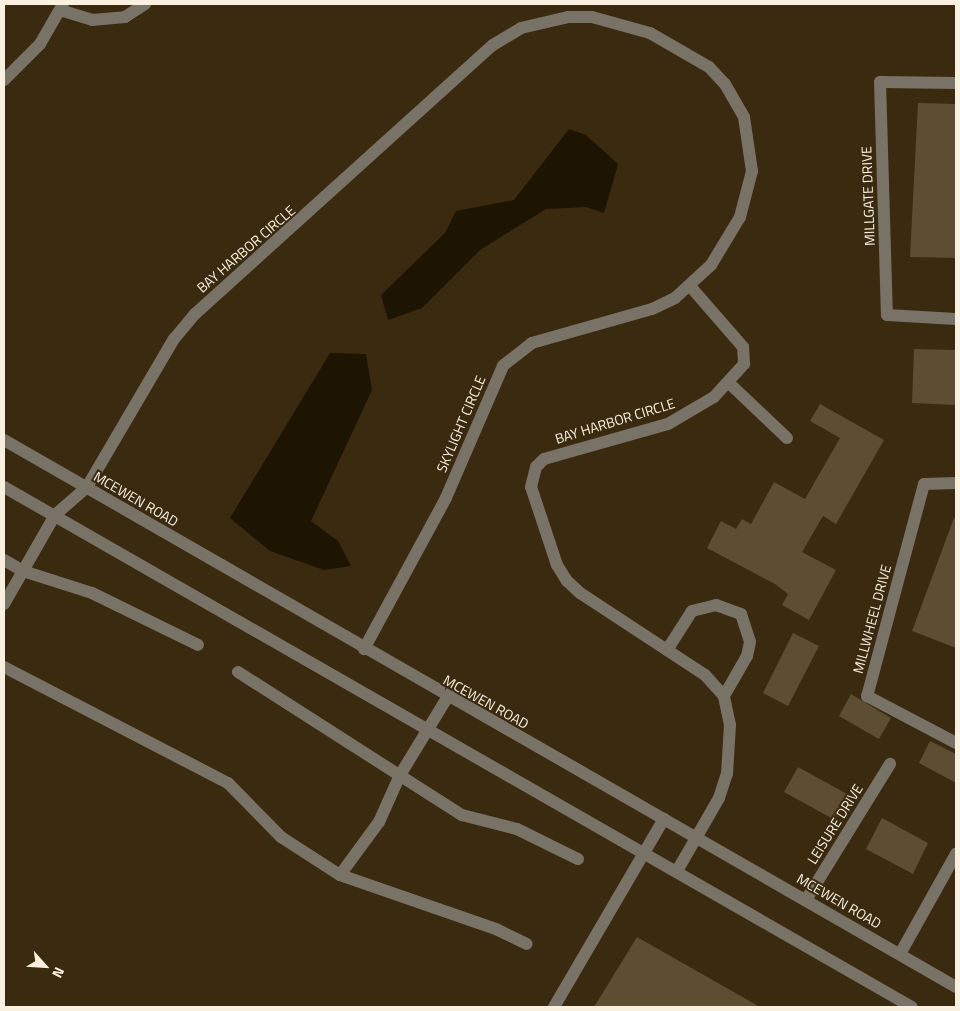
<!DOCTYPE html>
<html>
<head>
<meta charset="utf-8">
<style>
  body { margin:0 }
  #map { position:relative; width:960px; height:1011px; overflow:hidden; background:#392a10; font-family:"Titillium Web",sans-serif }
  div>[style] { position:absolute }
  .water>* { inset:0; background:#1e1402 }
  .building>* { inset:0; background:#5d4d33 }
  .minor>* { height:12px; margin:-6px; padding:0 6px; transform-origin:6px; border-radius:6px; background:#797266 }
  span { translate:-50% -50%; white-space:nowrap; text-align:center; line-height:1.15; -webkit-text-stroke:4px #392a10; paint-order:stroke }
  .street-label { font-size:14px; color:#f9f0e0 }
  .frame { position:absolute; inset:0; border:5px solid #f9f0e0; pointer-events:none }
  .north { position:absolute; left:20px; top:941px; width:50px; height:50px; -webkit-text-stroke:4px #392a10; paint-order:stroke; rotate:116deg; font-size:14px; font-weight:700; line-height:20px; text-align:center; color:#f9f0e0 }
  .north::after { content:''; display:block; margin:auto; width:18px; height:22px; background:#f9f0e0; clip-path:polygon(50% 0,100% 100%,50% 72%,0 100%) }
</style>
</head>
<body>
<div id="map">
  <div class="water">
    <i style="clip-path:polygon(569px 129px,586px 135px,618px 164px,604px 213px,586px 207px,546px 209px,480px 250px,422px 308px,388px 320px,381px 295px,445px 233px,456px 211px,514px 200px)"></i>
    <i style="clip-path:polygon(330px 353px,366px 354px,372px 390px,311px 521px,338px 541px,351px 566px,324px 570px,270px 551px,230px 518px)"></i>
  </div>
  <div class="building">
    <i style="clip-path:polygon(918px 103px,956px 104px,956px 258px,910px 257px)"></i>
    <i style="clip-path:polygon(914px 349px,956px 350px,956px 405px,912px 403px)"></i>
    <i style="clip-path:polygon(820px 404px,884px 440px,836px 524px,823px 516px,802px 552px,836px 570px,809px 620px,782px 605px,788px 594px,775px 584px,707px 548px,721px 521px,736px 529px,742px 519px,751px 524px,774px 482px,805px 499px,840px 438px,810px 421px)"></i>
    <i style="clip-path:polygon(954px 518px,956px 518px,956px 648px,912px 631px)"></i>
    <i style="clip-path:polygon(793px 633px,819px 646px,788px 706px,763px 693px)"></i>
    <i style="clip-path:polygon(851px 694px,891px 718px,879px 739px,839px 716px)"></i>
    <i style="clip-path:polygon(930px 741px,956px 754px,956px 783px,919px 763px)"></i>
    <i style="clip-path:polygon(798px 767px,849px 795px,835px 820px,784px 792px)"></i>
    <i style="clip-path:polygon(882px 818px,928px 843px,913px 874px,866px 849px)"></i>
    <i style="clip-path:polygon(637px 937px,760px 1007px,594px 1007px)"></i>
  </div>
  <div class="minor">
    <i style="left:60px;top:10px;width:34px;rotate:17deg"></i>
    <i style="left:92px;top:20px;width:33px;rotate:-5deg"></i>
    <i style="left:125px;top:17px;width:24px;rotate:-33deg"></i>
    <i style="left:4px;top:80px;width:51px;rotate:-45deg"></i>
    <i style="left:40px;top:44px;width:46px;rotate:-60.1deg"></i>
    <i style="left:956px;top:83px;width:76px;rotate:-179.2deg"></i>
    <i style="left:880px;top:82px;width:233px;rotate:88.3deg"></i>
    <i style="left:887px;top:315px;width:69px;rotate:3.3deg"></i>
    <i style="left:729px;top:383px;width:80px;rotate:43.5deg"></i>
    <i style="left:4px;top:440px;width:1098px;rotate:29.88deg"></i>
    <i style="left:956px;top:483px;width:32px;rotate:178deg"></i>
    <i style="left:924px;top:484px;width:220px;rotate:105deg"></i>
    <i style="left:867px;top:696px;width:101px;rotate:27.8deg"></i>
    <i style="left:4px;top:487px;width:1046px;rotate:29.8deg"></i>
    <i style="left:4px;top:560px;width:22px;rotate:30deg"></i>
    <i style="left:23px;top:571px;width:72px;rotate:17.7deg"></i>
    <i style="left:92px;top:593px;width:118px;rotate:26.1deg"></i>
    <i style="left:4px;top:604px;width:103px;rotate:-60.2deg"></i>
    <i style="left:55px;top:515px;width:43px;rotate:-41.2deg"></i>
    <i style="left:87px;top:487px;width:172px;rotate:-59.6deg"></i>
    <i style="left:174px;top:339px;width:33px;rotate:-50deg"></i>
    <i style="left:195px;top:314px;width:401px;rotate:-42.1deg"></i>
    <i style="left:493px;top:45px;width:33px;rotate:-31deg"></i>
    <i style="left:521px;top:28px;width:48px;rotate:-13.2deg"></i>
    <i style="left:568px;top:17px;width:24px"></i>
    <i style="left:592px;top:17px;width:60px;rotate:15.4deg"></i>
    <i style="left:650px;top:33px;width:68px;rotate:30deg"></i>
    <i style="left:709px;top:67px;width:23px;rotate:47deg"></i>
    <i style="left:725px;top:84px;width:38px;rotate:60deg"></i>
    <i style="left:744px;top:117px;width:55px;rotate:81.6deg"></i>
    <i style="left:752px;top:171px;width:48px;rotate:104.6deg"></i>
    <i style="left:740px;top:217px;width:56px;rotate:121.1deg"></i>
    <i style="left:711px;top:265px;width:49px;rotate:137.5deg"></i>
    <i style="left:675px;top:298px;width:25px;rotate:154deg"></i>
    <i style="left:652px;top:309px;width:125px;rotate:164.2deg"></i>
    <i style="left:532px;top:343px;width:37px;rotate:142deg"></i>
    <i style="left:503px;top:366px;width:144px;rotate:113.4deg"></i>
    <i style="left:446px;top:498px;width:172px;rotate:118.5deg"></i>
    <i style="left:667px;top:650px;width:46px;rotate:-57.3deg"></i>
    <i style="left:692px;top:611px;width:25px;rotate:-14deg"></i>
    <i style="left:716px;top:605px;width:27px;rotate:20deg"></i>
    <i style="left:741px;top:614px;width:29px;rotate:72deg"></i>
    <i style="left:750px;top:642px;width:14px;rotate:102deg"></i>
    <i style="left:747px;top:656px;width:46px;rotate:119.9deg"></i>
    <i style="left:4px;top:667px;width:252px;rotate:27.4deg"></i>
    <i style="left:228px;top:783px;width:76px;rotate:45.5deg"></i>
    <i style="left:281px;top:837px;width:70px;rotate:32.8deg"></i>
    <i style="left:340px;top:875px;width:165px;rotate:19.1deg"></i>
    <i style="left:496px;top:929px;width:34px;rotate:26deg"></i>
    <i style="left:238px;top:672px;width:266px;rotate:32.6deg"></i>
    <i style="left:462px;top:815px;width:57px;rotate:14.3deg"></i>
    <i style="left:517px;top:829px;width:68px;rotate:26.2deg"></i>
    <i style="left:677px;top:871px;width:84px;rotate:-60.1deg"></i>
    <i style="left:719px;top:798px;width:25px;rotate:-72deg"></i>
    <i style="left:727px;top:774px;width:49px;rotate:-86.5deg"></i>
    <i style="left:730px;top:725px;width:30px;rotate:-102deg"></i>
    <i style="left:724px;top:696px;width:28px;rotate:-132deg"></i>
    <i style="left:705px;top:675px;width:149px;rotate:-146.7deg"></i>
    <i style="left:580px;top:593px;width:18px;rotate:-137deg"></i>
    <i style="left:567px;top:581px;width:19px;rotate:-122deg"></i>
    <i style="left:557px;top:565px;width:82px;rotate:-108.4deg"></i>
    <i style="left:531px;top:487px;width:21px;rotate:-76deg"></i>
    <i style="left:536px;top:467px;width:11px;rotate:-45deg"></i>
    <i style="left:544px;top:459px;width:129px;rotate:-15.8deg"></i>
    <i style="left:668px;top:424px;width:53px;rotate:-30.4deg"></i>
    <i style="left:714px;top:397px;width:45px;rotate:-47.7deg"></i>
    <i style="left:744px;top:364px;width:17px;rotate:-93deg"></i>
    <i style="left:743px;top:347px;width:81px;rotate:-131deg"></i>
    <i style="left:340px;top:875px;width:66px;rotate:-53.7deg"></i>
    <i style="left:379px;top:822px;width:51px;rotate:-65.9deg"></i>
    <i style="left:400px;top:775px;width:90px;rotate:-58.6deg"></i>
    <i style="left:806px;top:900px;width:160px;rotate:-58.3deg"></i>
    <i style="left:900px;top:954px;width:115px;rotate:-60.8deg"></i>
    <i style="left:554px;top:1007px;width:218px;rotate:-59.7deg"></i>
  </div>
  <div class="street-label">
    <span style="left:868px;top:196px;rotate:-92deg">MILLGATE DRIVE</span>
    <span style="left:246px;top:249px;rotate:-41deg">BAY HARBOR CIRCLE</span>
    <span style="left:615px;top:421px;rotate:-17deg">BAY HARBOR CIRCLE</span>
    <span style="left:461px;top:424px;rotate:-67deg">SKYLIGHT CIRCLE</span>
    <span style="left:136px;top:499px;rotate:30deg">MCEWEN ROAD</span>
    <span style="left:872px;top:619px;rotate:-75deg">MILLWHEEL DRIVE</span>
    <span style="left:486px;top:702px;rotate:29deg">MCEWEN ROAD</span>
    <span style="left:835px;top:824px;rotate:-58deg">LEISURE DRIVE</span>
    <span style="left:839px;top:901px;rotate:30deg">MCEWEN ROAD</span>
  </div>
  <div class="frame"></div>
  <div class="north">N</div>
</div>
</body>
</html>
